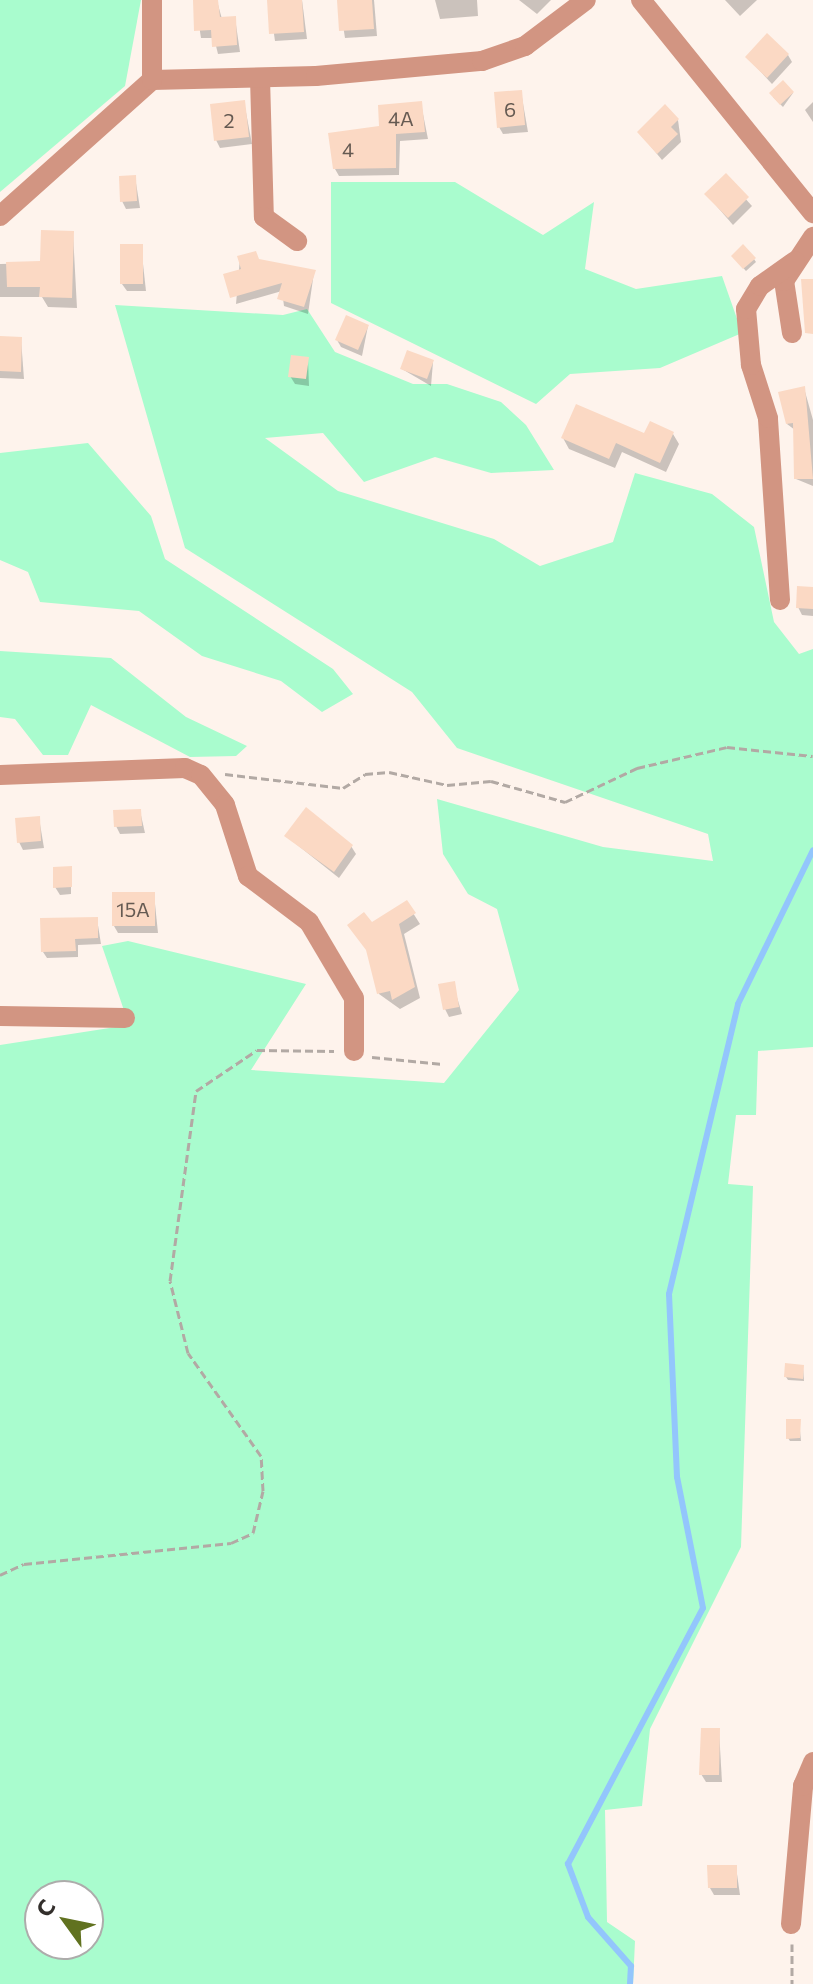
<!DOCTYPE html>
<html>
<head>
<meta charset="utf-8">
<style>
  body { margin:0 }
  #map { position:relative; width:813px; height:1984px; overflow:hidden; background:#fef3ec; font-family:Commissioner,sans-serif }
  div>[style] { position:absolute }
  .green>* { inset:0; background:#a9fcce }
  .shadow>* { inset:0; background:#0003 }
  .stream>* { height:6px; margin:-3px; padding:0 3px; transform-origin:3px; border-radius:3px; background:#93c6fc }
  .building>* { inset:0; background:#fbd9c4 }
  .path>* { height:3px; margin-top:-1.5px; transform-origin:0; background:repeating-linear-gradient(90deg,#b2a9a4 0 8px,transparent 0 12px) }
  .minor>* { height:20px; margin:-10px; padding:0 10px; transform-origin:10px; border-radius:10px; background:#d29582 }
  span { translate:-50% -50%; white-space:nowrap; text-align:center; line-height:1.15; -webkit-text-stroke:8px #fff; paint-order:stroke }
  .number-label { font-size:20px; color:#655a52 }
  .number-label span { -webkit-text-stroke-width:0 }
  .north { position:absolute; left:24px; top:1880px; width:80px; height:80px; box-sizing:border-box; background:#fff; border:2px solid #adacab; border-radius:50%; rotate:303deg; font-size:22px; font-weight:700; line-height:32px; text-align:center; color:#332f2c }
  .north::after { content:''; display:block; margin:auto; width:28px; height:36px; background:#617220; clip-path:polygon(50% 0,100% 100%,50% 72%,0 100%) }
</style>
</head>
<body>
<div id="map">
  <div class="green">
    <i style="clip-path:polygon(0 0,141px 0,125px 86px,0 192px)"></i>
    <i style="clip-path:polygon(331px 182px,455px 182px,543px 235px,594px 202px,585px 269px,636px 289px,722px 276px,742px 333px,660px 368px,570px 374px,536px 404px,331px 303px)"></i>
    <i style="clip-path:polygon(evenodd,115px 305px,283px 315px,307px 309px,335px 352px,413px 384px,447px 384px,501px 402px,526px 425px,554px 470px,491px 473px,435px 457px,364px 482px,323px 433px,265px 438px,338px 491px,494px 539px,540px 566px,613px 542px,635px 473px,712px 494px,754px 527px,774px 622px,799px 654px,813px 649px,813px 1047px,758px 1051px,756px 1115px,736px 1115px,728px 1184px,753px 1186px,741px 1547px,650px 1729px,642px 1806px,605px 1810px,607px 1922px,635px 1941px,633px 1984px,0 1984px,0 1045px,129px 1025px,102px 946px,128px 941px,306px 984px,251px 1070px,444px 1083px,519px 990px,497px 909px,468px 894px,443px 854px,437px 799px,603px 847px,713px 861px,708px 834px,457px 748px,412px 692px,185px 548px,115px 305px,40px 1896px,88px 1896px,88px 1944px,40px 1944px,40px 1896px)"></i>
    <i style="clip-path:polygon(88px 443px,151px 516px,165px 559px,333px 669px,353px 694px,322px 712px,281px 681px,202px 656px,139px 611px,40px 602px,28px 572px,0 560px,0 453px)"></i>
    <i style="clip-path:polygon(0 651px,111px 658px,186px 717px,247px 746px,236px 756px,190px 757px,91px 705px,68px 755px,43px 755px,15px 719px,0 717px)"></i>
  </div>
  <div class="shadow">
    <i style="clip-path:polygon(195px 0,217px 1px,222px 19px,235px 18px,240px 52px,218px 54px,214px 38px,201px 38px)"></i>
    <i style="clip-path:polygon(269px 0,302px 0,307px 39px,275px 41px)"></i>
    <i style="clip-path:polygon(339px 0,374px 0,377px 36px,345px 38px)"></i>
    <i style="clip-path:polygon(435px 0,477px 0,478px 16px,440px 19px)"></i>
    <i style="clip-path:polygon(519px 0,551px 0,537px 14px)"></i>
    <i style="clip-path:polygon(725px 0,757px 0,740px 16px)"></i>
    <i style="clip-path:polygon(788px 55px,792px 62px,772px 84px,747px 57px)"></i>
    <i style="clip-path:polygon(521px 92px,528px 132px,503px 134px,499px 127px)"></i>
    <i style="clip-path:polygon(793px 93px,783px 107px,773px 97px)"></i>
    <i style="clip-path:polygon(244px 102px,252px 144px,220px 148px,216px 140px)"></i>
    <i style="clip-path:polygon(813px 102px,813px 122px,805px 110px)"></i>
    <i style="clip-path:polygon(421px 104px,428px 139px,400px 141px,399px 175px,339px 176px,335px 169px,381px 127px)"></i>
    <i style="clip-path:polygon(678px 120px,681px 142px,662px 160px,639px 132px)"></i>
    <i style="clip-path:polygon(725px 176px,752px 206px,733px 225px,707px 195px)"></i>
    <i style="clip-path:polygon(135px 177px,140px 208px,126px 209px,122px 201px)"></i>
    <i style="clip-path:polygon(73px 233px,77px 308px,48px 307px,42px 297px,0 297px,0 264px,42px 263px)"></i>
    <i style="clip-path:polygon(141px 246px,146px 291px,127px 291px,122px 284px)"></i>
    <i style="clip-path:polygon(240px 258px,314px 272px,308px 314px,284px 306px,282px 291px,236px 304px)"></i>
    <i style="clip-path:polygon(735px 259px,754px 259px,756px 262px,746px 271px)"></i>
    <i style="clip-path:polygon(368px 326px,362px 356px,341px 347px,337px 340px)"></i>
    <i style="clip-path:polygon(0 338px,21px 339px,24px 379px,0 378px)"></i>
    <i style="clip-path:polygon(308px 359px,309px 386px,295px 384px,290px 376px)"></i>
    <i style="clip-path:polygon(433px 362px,431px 386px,402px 369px)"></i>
    <i style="clip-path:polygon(804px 388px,813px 420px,813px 486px,796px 479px,795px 430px,787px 424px)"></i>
    <i style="clip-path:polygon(673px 434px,679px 444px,666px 472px,622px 452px,615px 468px,569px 449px,563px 438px)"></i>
    <i style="clip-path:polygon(813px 589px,813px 616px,802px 615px,798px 607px)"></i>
    <i style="clip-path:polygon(140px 811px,145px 833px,120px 834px,116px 826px)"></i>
    <i style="clip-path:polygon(39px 818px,44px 848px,23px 850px,19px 842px)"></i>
    <i style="clip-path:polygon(286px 836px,351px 846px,356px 854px,339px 878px)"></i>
    <i style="clip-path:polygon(71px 868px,71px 894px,60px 895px,55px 887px)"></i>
    <i style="clip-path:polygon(154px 894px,158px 933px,118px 933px,114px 926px)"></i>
    <i style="clip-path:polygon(406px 902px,420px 924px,404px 934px,420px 998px,400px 1009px,379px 994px,368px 953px,371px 925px)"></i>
    <i style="clip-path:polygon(97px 919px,101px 944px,78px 945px,78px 957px,47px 958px,43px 952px)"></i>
    <i style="clip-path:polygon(453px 984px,462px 1014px,449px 1017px,445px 1009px)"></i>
    <i style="clip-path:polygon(803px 1367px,804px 1381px,788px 1380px,786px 1377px)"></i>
    <i style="clip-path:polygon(799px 1421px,801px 1441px,790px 1441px,788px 1438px)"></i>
    <i style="clip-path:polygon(719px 1730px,722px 1782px,706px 1782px,701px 1774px)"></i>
    <i style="clip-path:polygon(736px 1867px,740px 1895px,714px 1895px,710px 1888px)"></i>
  </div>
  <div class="stream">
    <i style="left:630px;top:1984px;width:18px;rotate:-87deg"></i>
    <i style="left:631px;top:1966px;width:65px;rotate:-131.3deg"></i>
    <i style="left:588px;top:1917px;width:57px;rotate:-110.7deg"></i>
    <i style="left:568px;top:1864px;width:289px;rotate:-62.2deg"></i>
    <i style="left:703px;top:1608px;width:134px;rotate:-101.2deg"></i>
    <i style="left:677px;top:1477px;width:183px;rotate:-92.5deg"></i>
    <i style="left:669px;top:1294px;width:298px;rotate:-76.6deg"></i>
    <i style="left:738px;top:1004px;width:171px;rotate:-64deg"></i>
  </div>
  <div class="building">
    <i style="clip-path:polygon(193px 0,218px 0,220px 17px,236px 16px,237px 45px,212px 47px,211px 30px,194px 31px)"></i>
    <i style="clip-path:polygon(267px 0,302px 0,304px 32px,269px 34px)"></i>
    <i style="clip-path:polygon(337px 0,372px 0,374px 29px,339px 31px)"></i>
    <i style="clip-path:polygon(767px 33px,789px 54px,767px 78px,745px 57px)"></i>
    <i style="clip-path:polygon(783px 80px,794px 92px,780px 105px,769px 93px)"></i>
    <i style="clip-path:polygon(522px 90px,525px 125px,497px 128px,494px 92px)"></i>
    <i style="clip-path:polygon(245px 100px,249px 137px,214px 141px,210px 104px)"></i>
    <i style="clip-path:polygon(422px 101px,425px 132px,396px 134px,396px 168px,333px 169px,328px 133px,379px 126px,378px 105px)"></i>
    <i style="clip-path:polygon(665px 104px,679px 119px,671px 127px,678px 134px,657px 154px,637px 132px)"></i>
    <i style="clip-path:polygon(726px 173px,749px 197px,728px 218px,704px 194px)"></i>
    <i style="clip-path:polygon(136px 175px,137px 201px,120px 202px,119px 176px)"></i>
    <i style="clip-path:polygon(41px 230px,74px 231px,72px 298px,39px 297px,40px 287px,7px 287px,6px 262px,40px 261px)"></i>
    <i style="clip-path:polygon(120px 244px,143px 244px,143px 284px,120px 284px)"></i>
    <i style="clip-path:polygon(743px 244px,756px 258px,743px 269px,731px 256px)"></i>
    <i style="clip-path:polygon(256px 251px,259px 259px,316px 270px,304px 307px,277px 299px,282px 283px,230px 298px,223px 274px,241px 269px,237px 256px)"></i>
    <i style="clip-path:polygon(801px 279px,813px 279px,813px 334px,805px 333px)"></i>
    <i style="clip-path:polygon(346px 315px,369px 325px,358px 350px,335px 340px)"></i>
    <i style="clip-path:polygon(0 336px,22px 337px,21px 372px,0 371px)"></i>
    <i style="clip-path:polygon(407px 350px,434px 360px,427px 379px,400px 369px)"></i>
    <i style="clip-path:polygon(291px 355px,309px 357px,306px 379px,288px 377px)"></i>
    <i style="clip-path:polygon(805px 386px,813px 479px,794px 479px,793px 423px,786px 424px,778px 392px)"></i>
    <i style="clip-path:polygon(576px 404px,644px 433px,650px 421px,674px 432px,660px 463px,616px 443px,609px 459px,561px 438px)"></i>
    <i style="clip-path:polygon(797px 586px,813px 587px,813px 609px,796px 608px)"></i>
    <i style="clip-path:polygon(306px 807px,353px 845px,334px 872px,284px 836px)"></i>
    <i style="clip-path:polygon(141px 809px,142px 826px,114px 827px,113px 810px)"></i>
    <i style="clip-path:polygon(40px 816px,41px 841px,17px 843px,15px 818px)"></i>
    <i style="clip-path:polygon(72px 866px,72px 887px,53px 888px,53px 867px)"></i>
    <i style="clip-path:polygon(112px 892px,155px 892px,155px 926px,112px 926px)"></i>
    <i style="clip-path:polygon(407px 900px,416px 913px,399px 924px,415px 987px,392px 1000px,390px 991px,377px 994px,366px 950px,347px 925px,364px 912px,372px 922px)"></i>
    <i style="clip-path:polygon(98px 917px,98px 938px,75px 939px,76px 951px,41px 952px,40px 918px)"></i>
    <i style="clip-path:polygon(455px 981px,459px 1007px,443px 1010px,438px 984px)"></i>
    <i style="clip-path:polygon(785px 1363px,804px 1365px,803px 1379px,784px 1377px)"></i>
    <i style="clip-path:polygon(786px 1419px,801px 1419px,800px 1438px,786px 1439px)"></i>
    <i style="clip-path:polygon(701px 1728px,720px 1728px,719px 1775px,699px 1775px)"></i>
    <i style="clip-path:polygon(707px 1865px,737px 1865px,737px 1888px,708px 1888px)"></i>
  </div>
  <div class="path">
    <i style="left:225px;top:774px;width:119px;rotate:6.8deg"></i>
    <i style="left:343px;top:788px;width:26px;rotate:-32deg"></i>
    <i style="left:365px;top:774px;width:24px;rotate:-5deg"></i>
    <i style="left:389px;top:772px;width:59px;rotate:12.6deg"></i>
    <i style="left:447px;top:785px;width:44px;rotate:-5.2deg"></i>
    <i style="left:491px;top:781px;width:77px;rotate:15.8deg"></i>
    <i style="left:565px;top:802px;width:80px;rotate:-25.3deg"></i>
    <i style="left:637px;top:768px;width:92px;rotate:-13.1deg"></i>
    <i style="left:727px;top:747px;width:86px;rotate:6deg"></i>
    <i style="left:372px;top:1057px;width:71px;rotate:5.6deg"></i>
    <i style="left:0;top:1575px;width:26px;rotate:-25deg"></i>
    <i style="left:24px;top:1564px;width:208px;rotate:-5.8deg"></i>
    <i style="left:231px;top:1543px;width:24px;rotate:-24deg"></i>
    <i style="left:253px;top:1533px;width:43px;rotate:-76.6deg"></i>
    <i style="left:263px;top:1491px;width:35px;rotate:-93deg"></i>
    <i style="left:261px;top:1456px;width:126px;rotate:-125.3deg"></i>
    <i style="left:188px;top:1353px;width:74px;rotate:-104deg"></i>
    <i style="left:170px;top:1281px;width:192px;rotate:-82.2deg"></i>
    <i style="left:196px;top:1091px;width:73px;rotate:-33.9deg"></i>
    <i style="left:257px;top:1050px;width:77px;rotate:0.7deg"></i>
    <i style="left:792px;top:1944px;width:40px;rotate:90deg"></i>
  </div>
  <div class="minor">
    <i style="left:641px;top:0;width:274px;rotate:51.1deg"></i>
    <i style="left:260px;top:78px;width:139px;rotate:88.4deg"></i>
    <i style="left:264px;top:217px;width:41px;rotate:36deg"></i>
    <i style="left:152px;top:80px;width:164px;rotate:-1.4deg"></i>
    <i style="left:316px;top:76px;width:167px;rotate:-5.2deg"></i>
    <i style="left:482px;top:61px;width:46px;rotate:-19.2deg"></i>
    <i style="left:525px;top:46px;width:76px;rotate:-37deg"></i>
    <i style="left:0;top:216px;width:204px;rotate:-41.8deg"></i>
    <i style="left:152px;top:80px;width:80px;rotate:-90deg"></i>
    <i style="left:792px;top:333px;width:53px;rotate:-98.7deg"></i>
    <i style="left:784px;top:281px;width:53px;rotate:-56.6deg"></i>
    <i style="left:780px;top:600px;width:182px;rotate:-93.8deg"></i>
    <i style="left:768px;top:418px;width:56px;rotate:-107.8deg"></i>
    <i style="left:751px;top:365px;width:56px;rotate:-95.1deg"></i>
    <i style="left:746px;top:309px;width:27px;rotate:-59deg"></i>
    <i style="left:760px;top:286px;width:43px;rotate:-35.5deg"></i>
    <i style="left:0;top:775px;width:185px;rotate:-2.2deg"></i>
    <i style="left:185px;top:768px;width:17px;rotate:24deg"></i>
    <i style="left:201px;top:775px;width:38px;rotate:51deg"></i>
    <i style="left:225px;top:805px;width:75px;rotate:72.1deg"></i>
    <i style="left:248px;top:876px;width:76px;rotate:37deg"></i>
    <i style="left:309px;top:922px;width:88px;rotate:59.4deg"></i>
    <i style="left:354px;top:998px;width:53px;rotate:90deg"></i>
    <i style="left:0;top:1016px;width:125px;rotate:0.9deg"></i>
    <i style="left:791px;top:1924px;width:139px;rotate:-85deg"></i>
    <i style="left:803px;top:1786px;width:26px;rotate:-67deg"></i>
  </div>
  <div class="number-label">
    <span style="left:510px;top:109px">6</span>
    <span style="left:401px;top:118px">4А</span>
    <span style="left:229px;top:120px">2</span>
    <span style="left:348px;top:149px">4</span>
    <span style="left:133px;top:909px">15А</span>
  </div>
  <div class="north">С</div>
</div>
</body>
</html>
